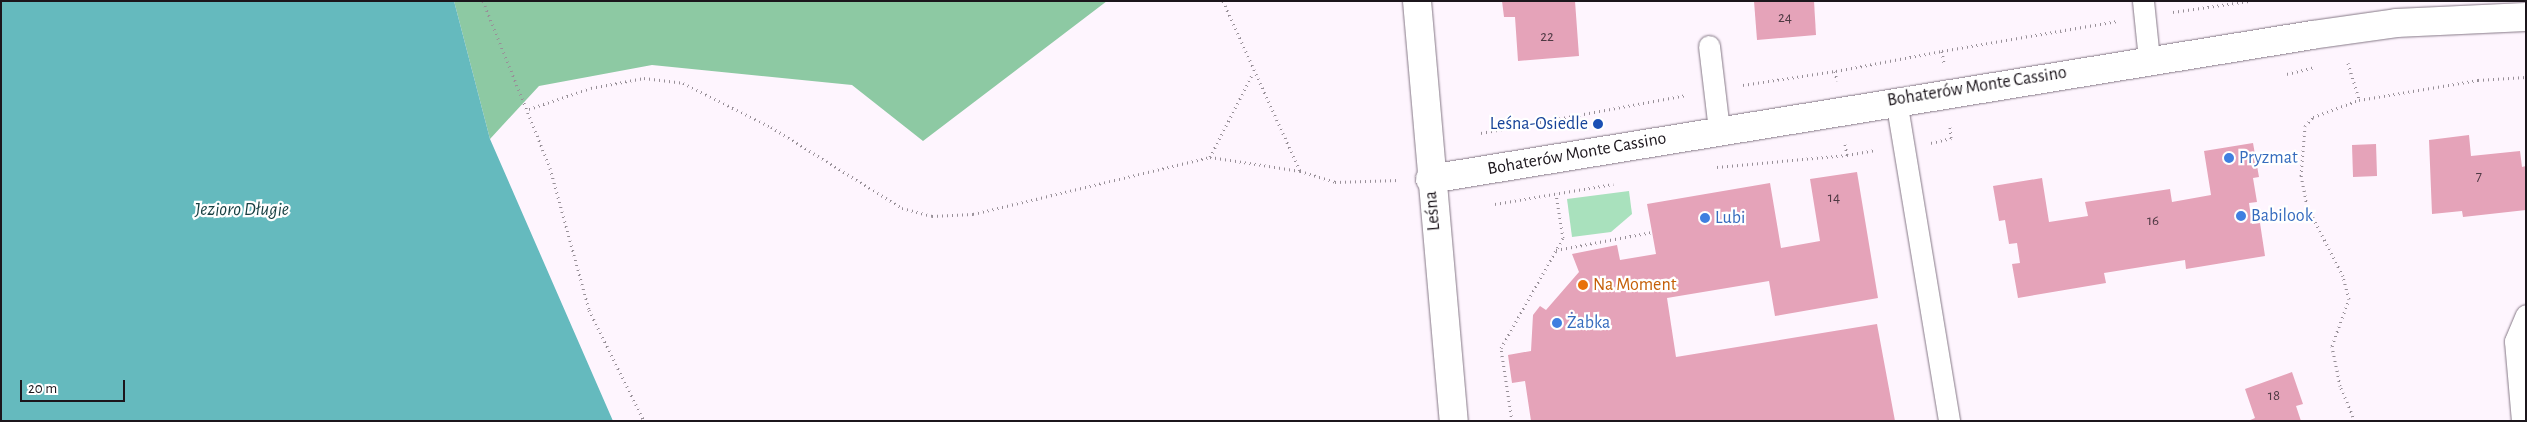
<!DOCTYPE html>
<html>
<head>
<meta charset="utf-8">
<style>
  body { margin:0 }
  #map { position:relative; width:2527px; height:422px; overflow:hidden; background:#fef5fe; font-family:"Alegreya Sans",sans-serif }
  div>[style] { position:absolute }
  .green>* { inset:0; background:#a9e1bd }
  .forest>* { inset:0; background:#8dc9a3 }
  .water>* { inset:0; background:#65babe }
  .building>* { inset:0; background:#e5a3b9 }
  .path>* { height:3px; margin-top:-1.5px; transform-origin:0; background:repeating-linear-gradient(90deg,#989098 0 1px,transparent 0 5px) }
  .roads { filter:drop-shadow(0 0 1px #857886) drop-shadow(0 0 1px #857886) }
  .lane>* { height:21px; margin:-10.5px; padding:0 10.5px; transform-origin:10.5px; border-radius:10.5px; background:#fff }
  .street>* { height:28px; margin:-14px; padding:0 14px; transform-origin:14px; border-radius:14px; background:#fff }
  .dots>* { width:14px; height:14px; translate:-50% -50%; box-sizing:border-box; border:2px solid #fff; border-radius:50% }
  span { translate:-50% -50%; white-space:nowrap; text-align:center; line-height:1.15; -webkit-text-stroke:4.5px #fff; paint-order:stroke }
  .number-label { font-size:15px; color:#4e3943 }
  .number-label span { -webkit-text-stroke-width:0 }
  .street-label { font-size:18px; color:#1c161c }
  .transit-label { font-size:18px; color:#164399 }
  .right { translate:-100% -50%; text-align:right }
  .shop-label { font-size:18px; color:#366cbe }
  .left { translate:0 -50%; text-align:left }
  .food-label { font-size:18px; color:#c56008 }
  .water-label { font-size:19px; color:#163f41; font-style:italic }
  .frame { position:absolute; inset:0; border:2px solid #1c161c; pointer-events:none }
  .scale { position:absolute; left:20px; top:380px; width:105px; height:22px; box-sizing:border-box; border:2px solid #1c161c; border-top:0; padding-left:6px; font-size:15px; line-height:18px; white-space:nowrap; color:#1c161c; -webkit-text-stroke:4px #fff; paint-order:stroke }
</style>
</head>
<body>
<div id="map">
  <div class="green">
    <i style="clip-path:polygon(1629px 191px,1632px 214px,1611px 232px,1572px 237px,1567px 199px)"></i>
  </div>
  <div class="forest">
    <i style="clip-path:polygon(454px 1px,1107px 1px,923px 141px,852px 85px,652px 65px,539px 86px,490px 139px)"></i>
  </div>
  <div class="water">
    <i style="clip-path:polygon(1px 1px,454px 1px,490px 139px,613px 421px,1px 421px)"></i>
  </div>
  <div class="building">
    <i style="clip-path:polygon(1502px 1px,1575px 1px,1579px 56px,1518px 61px,1515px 17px,1504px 17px)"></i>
    <i style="clip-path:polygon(1754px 1px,1814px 1px,1816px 35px,1757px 40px)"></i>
    <i style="clip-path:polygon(2469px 135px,2471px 156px,2520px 151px,2522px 167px,2526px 166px,2526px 210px,2463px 217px,2462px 211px,2432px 214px,2429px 140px)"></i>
    <i style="clip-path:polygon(2253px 143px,2259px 177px,2253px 178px,2257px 202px,2249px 203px,2252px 224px,2260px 223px,2265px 256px,2186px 269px,2185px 260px,2104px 273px,2106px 283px,2018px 298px,2012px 264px,2020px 263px,2017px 243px,2009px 244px,2005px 220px,1999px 221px,1993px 186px,2042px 178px,2049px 222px,2088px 216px,2085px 202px,2170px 189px,2172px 202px,2211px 195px,2204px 151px)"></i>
    <i style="clip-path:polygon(2376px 144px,2377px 176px,2353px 177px,2352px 145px)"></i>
    <i style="clip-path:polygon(1857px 172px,1878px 298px,1775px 316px,1769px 281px,1667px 298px,1676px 357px,1877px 324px,1895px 421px,1531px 421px,1525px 381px,1512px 383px,1508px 355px,1531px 351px,1533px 315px,1540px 306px,1546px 310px,1579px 272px,1572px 254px,1617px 245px,1620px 260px,1656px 254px,1647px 204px,1770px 183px,1781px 248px,1820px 241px,1810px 179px)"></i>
    <i style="clip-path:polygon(2292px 372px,2303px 404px,2296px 406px,2301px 421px,2248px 421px,2255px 418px,2245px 389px)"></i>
  </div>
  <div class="path">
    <i style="left:483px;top:1px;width:180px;rotate:68.1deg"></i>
    <i style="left:550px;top:168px;width:147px;rotate:74.6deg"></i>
    <i style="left:589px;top:310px;width:124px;rotate:63.6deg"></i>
    <i style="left:1223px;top:1px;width:187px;rotate:65.6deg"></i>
    <i style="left:2173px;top:12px;width:77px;rotate:-8.2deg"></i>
    <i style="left:1942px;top:51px;width:178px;rotate:-9.7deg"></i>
    <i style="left:2348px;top:63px;width:39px;rotate:73deg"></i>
    <i style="left:1836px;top:71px;width:108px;rotate:-10.7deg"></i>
    <i style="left:1942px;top:51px;width:13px;rotate:81deg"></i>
    <i style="left:2287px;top:74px;width:29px;rotate:-14deg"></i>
    <i style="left:1743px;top:85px;width:93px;rotate:-8.7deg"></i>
    <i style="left:1835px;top:71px;width:10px;rotate:79deg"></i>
    <i style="left:529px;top:109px;width:65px;rotate:-18.7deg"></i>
    <i style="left:591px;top:88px;width:54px;rotate:-10.7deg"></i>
    <i style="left:644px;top:78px;width:39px;rotate:7deg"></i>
    <i style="left:683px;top:83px;width:98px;rotate:26.6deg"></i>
    <i style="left:771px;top:127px;width:154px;rotate:31.7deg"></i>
    <i style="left:902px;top:208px;width:31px;rotate:15deg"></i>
    <i style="left:932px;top:216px;width:41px;rotate:-2.8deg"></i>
    <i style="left:973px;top:214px;width:244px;rotate:-13.5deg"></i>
    <i style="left:1210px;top:157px;width:91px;rotate:8.8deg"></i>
    <i style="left:1300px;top:171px;width:37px;rotate:17deg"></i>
    <i style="left:1335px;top:182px;width:64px;rotate:-1.8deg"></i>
    <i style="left:1481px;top:133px;width:209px;rotate:-10.5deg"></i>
    <i style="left:1931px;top:143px;width:21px;rotate:-14deg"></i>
    <i style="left:1951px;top:138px;width:11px;rotate:-95deg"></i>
    <i style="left:1847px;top:155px;width:29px;rotate:-10deg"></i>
    <i style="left:1210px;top:157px;width:92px;rotate:-62.9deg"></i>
    <i style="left:1717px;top:167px;width:131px;rotate:-5.3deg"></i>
    <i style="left:1847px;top:155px;width:11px;rotate:-100deg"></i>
    <i style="left:1495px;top:204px;width:120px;rotate:-9.6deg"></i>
    <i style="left:1556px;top:250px;width:98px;rotate:-10.6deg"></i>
    <i style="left:1512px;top:421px;width:74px;rotate:-98.6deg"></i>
    <i style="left:1501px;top:348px;width:126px;rotate:-60.6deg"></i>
    <i style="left:1563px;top:238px;width:45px;rotate:-99deg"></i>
    <i style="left:2355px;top:421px;width:38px;rotate:-113deg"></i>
    <i style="left:2340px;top:386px;width:41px;rotate:-101.3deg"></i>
    <i style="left:2332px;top:346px;width:50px;rotate:-70.1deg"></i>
    <i style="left:2349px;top:299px;width:24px;rotate:-105deg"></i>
    <i style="left:2343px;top:276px;width:79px;rotate:-117.2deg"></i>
    <i style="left:2307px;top:206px;width:31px;rotate:-101deg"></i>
    <i style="left:2301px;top:176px;width:50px;rotate:-85.4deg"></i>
    <i style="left:2305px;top:126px;width:12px;rotate:-48deg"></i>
    <i style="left:2313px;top:117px;width:49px;rotate:-20.3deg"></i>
    <i style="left:2359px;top:100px;width:121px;rotate:-9.5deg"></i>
    <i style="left:2478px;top:80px;width:48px;rotate:-3.6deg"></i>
  </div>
  <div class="roads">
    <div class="lane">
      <i style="left:2143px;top:1px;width:58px;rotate:84.1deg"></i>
      <i style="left:1709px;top:46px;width:85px;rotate:83.2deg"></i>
      <i style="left:1896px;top:100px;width:325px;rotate:80.6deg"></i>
      <i style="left:2522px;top:421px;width:80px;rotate:-95deg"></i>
      <i style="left:2515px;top:341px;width:28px;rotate:-67deg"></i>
    </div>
    <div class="street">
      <i style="left:1417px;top:1px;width:422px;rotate:85deg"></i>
      <i style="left:1430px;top:179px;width:894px;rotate:-9.27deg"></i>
      <i style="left:2312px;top:35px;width:85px;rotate:-8.1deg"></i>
      <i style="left:2396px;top:23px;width:130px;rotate:-2.6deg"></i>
    </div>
  </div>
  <div class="dots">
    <i style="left:1598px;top:124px;background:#1a4fb4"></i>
    <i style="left:2229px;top:158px;background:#3f7fe0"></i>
    <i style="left:2241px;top:216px;background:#3f7fe0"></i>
    <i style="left:1705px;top:218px;background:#3f7fe0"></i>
    <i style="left:1583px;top:285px;background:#e8710a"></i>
    <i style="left:1557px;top:323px;background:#3f7fe0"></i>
  </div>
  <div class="number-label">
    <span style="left:1785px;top:18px">24</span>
    <span style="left:1547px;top:37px">22</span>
    <span style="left:2479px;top:177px">7</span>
    <span style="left:1834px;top:198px">14</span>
    <span style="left:2153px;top:221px">16</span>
    <span style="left:2274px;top:396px">18</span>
  </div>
  <div class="street-label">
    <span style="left:1977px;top:87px;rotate:-9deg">Bohaterów Monte Cassino</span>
    <span style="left:1577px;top:154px;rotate:-10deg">Bohaterów Monte Cassino</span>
    <span style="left:1433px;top:211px;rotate:-95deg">Leśna</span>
  </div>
  <div class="transit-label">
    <span class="right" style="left:1588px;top:124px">Leśna-Osiedle</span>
  </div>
  <div class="shop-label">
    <span class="left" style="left:2239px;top:158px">Pryzmat</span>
    <span class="left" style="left:2251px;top:216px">Babilook</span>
    <span class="left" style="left:1715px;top:218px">Lubi</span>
    <span class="left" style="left:1567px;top:323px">Żabka</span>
  </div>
  <div class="food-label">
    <span class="left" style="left:1593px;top:285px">Na Moment</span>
  </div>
  <div class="water-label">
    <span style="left:242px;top:210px">Jezioro Długie</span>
  </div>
  <div class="frame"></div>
  <div class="scale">20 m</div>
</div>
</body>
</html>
